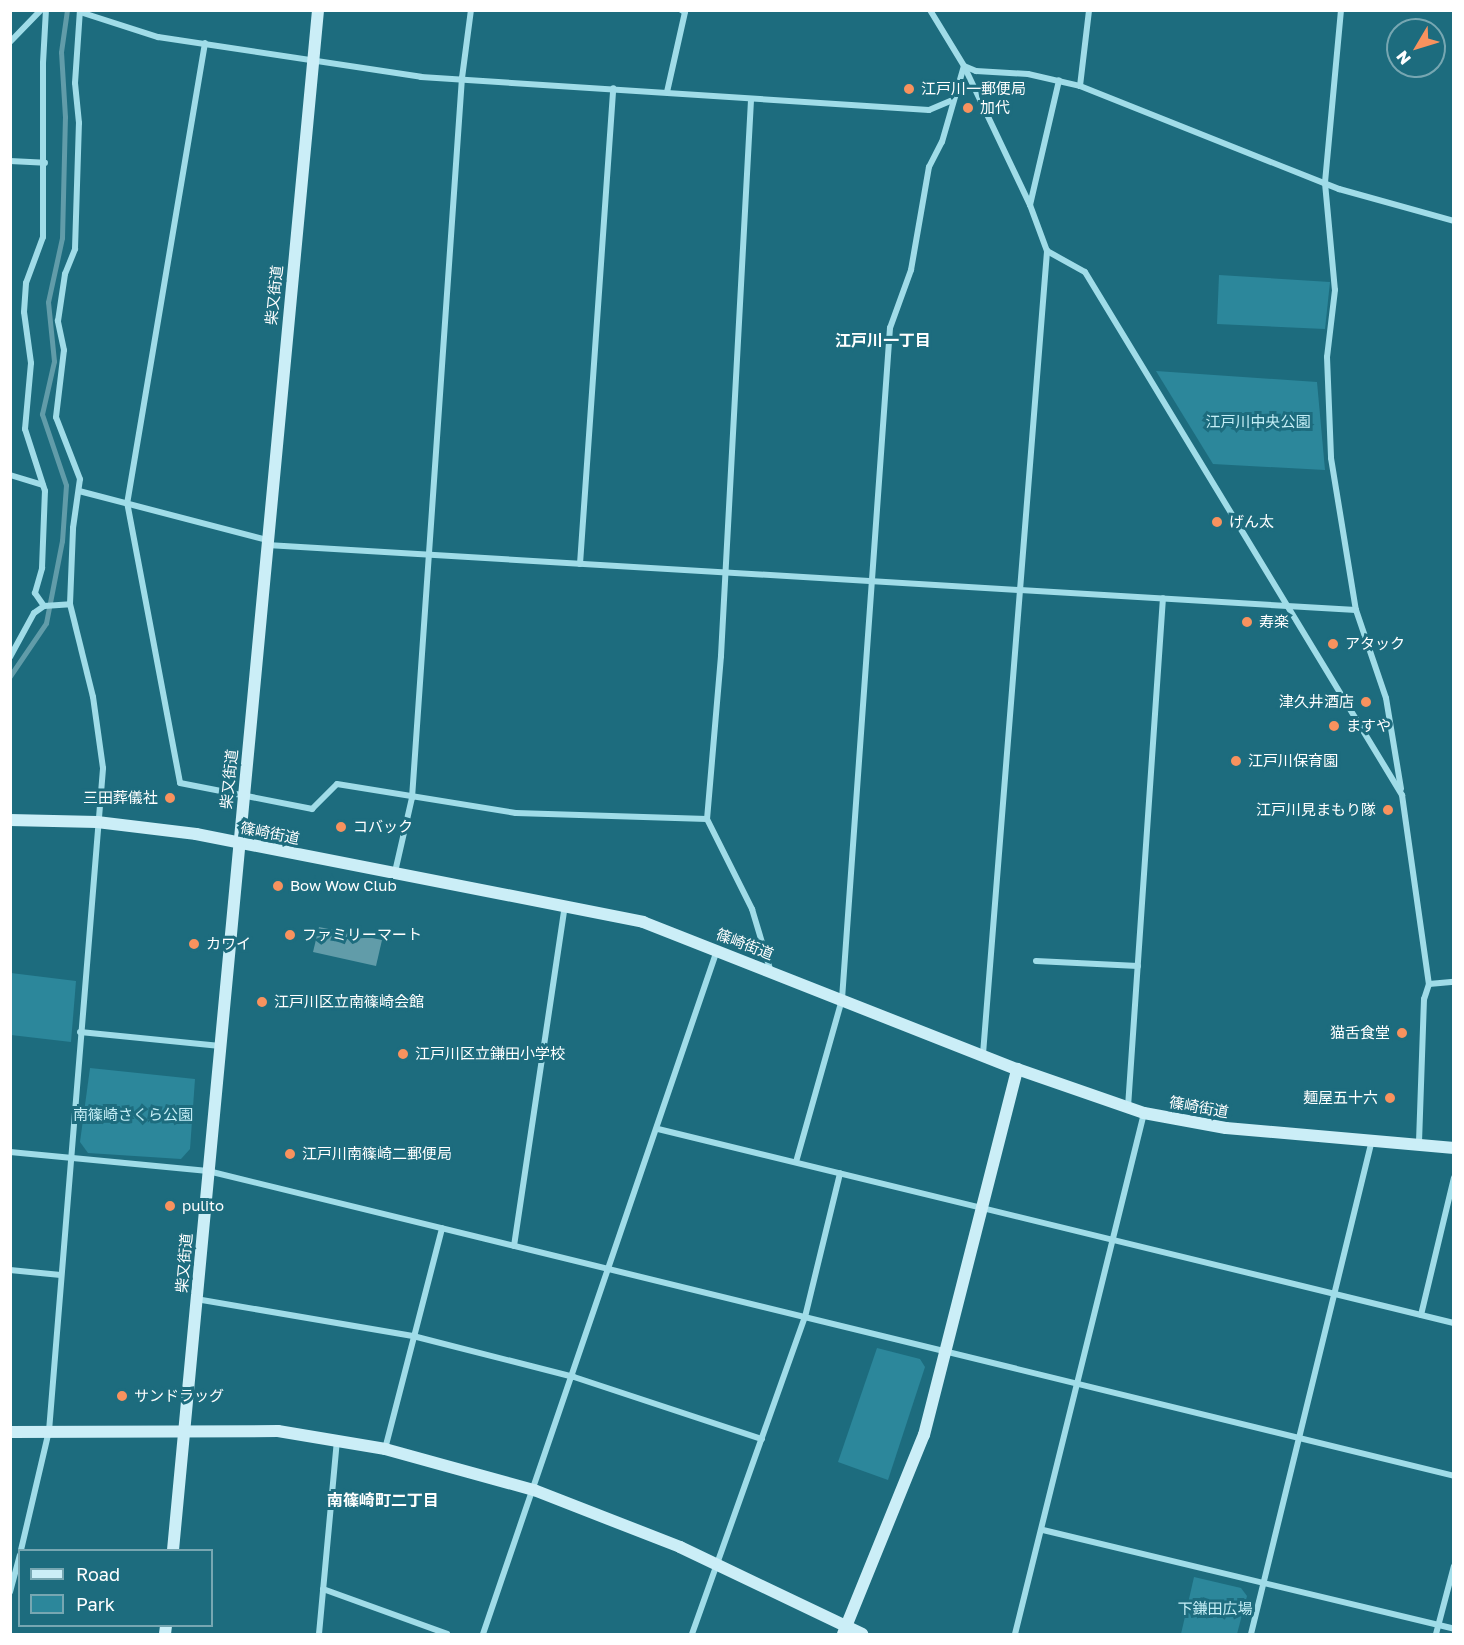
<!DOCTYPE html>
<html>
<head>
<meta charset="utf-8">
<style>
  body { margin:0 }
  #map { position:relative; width:1464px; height:1645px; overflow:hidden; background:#1d6c7e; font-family:"Golos Text","Noto Sans JP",sans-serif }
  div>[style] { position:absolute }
  .green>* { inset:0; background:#2c879b }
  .water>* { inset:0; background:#619ca9 }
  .stream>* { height:5px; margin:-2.5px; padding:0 2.5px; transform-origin:2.5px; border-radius:2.5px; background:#619ca9 }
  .street>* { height:6px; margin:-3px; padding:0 3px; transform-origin:3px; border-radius:3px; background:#a0dce8 }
  .secondary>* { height:12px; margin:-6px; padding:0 6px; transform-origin:6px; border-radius:6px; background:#cbeef7 }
  .dots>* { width:16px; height:16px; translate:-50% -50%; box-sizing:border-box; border:3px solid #1d6c7e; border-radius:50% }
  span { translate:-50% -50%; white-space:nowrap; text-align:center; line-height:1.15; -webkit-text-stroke:6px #1d6c7e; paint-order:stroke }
  .poi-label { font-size:15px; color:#fff }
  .left { translate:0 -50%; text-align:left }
  .right { translate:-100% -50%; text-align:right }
  .street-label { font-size:15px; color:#fff }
  .park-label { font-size:15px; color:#c4eef6 }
  .neighbourhood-label { font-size:16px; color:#fff; font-weight:700 }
  .frame { position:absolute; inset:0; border:12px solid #fff; pointer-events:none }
  .legend { position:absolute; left:18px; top:1549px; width:195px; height:78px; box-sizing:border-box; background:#1d6c7e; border:2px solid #77a7b2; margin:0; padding:8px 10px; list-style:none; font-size:18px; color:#fff }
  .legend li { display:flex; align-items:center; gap:12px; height:30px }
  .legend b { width:30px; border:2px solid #77a7b2 }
  .north { position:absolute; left:1386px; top:18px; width:60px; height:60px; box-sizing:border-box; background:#1d6c7e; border:2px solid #77a7b2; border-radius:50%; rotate:232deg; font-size:16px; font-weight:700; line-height:24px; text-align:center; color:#fff }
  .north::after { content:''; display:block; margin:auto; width:21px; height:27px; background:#f8925e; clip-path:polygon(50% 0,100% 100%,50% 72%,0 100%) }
</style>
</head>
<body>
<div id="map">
  <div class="green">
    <i style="clip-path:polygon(1219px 275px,1330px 282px,1325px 329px,1217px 324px)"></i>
    <i style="clip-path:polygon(1156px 371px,1317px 382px,1325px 470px,1213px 464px)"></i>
    <i style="clip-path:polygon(11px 973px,76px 981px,71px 1042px,11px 1035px)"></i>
    <i style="clip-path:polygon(90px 1068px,195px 1079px,190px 1149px,181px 1159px,88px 1153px,80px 1142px)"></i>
    <i style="clip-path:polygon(877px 1348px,920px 1359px,925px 1367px,888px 1480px,838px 1462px)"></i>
    <i style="clip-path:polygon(1194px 1577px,1241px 1588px,1247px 1596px,1237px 1634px,1181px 1634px)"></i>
  </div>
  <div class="water">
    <i style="clip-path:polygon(319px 927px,382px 940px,376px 966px,313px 952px)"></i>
  </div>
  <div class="stream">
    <i style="left:10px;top:676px;width:64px;rotate:-55.8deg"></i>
    <i style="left:46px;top:623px;width:84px;rotate:-79deg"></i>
    <i style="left:62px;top:541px;width:56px;rotate:-85.9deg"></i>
    <i style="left:66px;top:485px;width:75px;rotate:-108.7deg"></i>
    <i style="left:42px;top:414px;width:54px;rotate:-77.2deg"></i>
    <i style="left:54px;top:361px;width:59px;rotate:-95.8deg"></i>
    <i style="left:48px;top:302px;width:66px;rotate:-77.7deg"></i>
    <i style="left:62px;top:238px;width:121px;rotate:-88.6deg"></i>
    <i style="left:65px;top:117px;width:65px;rotate:-93.5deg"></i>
    <i style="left:61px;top:52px;width:42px;rotate:-81.9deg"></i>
  </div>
  <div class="street">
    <i style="left:930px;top:10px;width:66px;rotate:58.7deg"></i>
    <i style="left:964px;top:66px;width:154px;rotate:64.6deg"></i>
    <i style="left:1030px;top:205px;width:49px;rotate:69.7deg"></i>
    <i style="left:1047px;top:251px;width:43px;rotate:28.9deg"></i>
    <i style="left:1085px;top:272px;width:612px;rotate:58.78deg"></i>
    <i style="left:1402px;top:795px;width:191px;rotate:81.9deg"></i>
    <i style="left:1429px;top:984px;width:16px;rotate:108deg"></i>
    <i style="left:1424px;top:999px;width:144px;rotate:92deg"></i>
    <i style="left:1341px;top:10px;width:174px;rotate:95.3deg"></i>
    <i style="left:1325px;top:183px;width:107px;rotate:84.7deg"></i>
    <i style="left:1335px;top:290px;width:67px;rotate:96.8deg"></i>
    <i style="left:1327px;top:357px;width:101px;rotate:87.7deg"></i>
    <i style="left:1331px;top:458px;width:154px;rotate:80.7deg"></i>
    <i style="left:1356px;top:610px;width:93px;rotate:71.2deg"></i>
    <i style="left:1386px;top:698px;width:92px;rotate:80.6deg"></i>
    <i style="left:80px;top:12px;width:82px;rotate:17.8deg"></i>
    <i style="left:158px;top:37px;width:266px;rotate:8.6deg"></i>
    <i style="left:421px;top:77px;width:509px;rotate:3.72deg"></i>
    <i style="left:929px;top:110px;width:25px;rotate:-23deg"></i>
    <i style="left:10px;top:42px;width:45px;rotate:-45.9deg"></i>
    <i style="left:205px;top:43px;width:466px;rotate:99.6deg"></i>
    <i style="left:127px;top:502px;width:286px;rotate:79.3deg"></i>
    <i style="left:180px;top:783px;width:135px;rotate:11.1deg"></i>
    <i style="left:312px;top:809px;width:35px;rotate:-45deg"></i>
    <i style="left:337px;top:784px;width:181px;rotate:9.2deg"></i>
    <i style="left:516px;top:813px;width:191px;rotate:1.8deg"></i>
    <i style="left:1080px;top:86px;width:77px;rotate:-83.2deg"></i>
    <i style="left:667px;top:92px;width:82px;rotate:-77.3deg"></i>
    <i style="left:685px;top:12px;width:4px;rotate:-153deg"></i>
    <i style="left:751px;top:100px;width:557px;rotate:93.09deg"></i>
    <i style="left:721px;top:656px;width:164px;rotate:94.9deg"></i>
    <i style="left:707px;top:819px;width:101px;rotate:63.4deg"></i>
    <i style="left:752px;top:909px;width:63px;rotate:73.3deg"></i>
    <i style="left:10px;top:161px;width:35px;rotate:3deg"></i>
    <i style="left:1030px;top:205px;width:128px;rotate:-76.9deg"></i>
    <i style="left:10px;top:475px;width:34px;rotate:17deg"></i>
    <i style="left:79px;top:491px;width:194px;rotate:14.6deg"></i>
    <i style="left:267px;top:545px;width:1091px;rotate:3.42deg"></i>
    <i style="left:580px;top:564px;width:477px;rotate:-86deg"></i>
    <i style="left:44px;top:606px;width:16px;rotate:-125deg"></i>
    <i style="left:35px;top:593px;width:26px;rotate:-74deg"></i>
    <i style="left:42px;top:568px;width:77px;rotate:-87.8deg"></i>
    <i style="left:45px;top:491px;width:65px;rotate:-107.9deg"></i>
    <i style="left:25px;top:429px;width:66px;rotate:-84.8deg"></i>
    <i style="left:31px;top:363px;width:51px;rotate:-97.8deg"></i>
    <i style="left:24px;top:312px;width:29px;rotate:-86deg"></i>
    <i style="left:26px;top:283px;width:49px;rotate:-69.7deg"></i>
    <i style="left:43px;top:237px;width:174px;rotate:-90deg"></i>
    <i style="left:43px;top:63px;width:53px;rotate:-86.8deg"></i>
    <i style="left:10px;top:657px;width:50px;rotate:-61.4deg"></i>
    <i style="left:34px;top:613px;width:12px;rotate:-35deg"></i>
    <i style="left:44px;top:606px;width:26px;rotate:-4deg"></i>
    <i style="left:395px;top:872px;width:76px;rotate:-77.1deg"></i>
    <i style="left:412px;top:798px;width:722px;rotate:-86.03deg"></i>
    <i style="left:462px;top:78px;width:69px;rotate:-82.5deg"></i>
    <i style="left:1036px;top:961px;width:102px;rotate:2.8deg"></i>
    <i style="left:1429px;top:984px;width:25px;rotate:-5deg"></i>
    <i style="left:80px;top:1032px;width:141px;rotate:5.7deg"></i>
    <i style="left:983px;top:1054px;width:806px;rotate:-85.44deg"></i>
    <i style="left:1128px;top:1107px;width:510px;rotate:-86.07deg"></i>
    <i style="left:658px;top:1129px;width:819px;rotate:13.7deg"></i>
    <i style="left:10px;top:1152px;width:199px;rotate:5.5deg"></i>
    <i style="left:208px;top:1171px;width:1283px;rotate:13.75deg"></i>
    <i style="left:796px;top:1162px;width:169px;rotate:-74.2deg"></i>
    <i style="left:842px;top:999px;width:673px;rotate:-85.91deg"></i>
    <i style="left:890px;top:328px;width:62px;rotate:-70.1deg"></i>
    <i style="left:911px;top:270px;width:105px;rotate:-80.1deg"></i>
    <i style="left:929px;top:167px;width:28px;rotate:-63deg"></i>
    <i style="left:942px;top:142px;width:79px;rotate:-73.9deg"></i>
    <i style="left:964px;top:66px;width:13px;rotate:23deg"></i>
    <i style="left:976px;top:71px;width:52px;rotate:3.3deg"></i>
    <i style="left:1028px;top:74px;width:53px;rotate:13deg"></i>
    <i style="left:1080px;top:86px;width:279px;rotate:21.7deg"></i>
    <i style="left:1339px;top:189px;width:119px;rotate:15.5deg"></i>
    <i style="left:514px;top:1246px;width:345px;rotate:-81.5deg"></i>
    <i style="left:10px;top:1270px;width:51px;rotate:5.6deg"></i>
    <i style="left:196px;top:1299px;width:220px;rotate:9.7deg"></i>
    <i style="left:413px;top:1336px;width:166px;rotate:14.3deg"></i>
    <i style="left:574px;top:1377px;width:198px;rotate:18.3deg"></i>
    <i style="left:1421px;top:1315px;width:141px;rotate:-76.5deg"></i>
    <i style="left:385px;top:1449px;width:228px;rotate:-75.5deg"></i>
    <i style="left:1043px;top:1530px;width:423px;rotate:13.5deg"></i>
    <i style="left:21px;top:1550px;width:122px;rotate:-76.8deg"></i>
    <i style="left:49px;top:1431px;width:665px;rotate:-85.34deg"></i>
    <i style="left:103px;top:768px;width:72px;rotate:-98deg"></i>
    <i style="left:93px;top:697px;width:96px;rotate:-103.9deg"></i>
    <i style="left:70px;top:604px;width:76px;rotate:-87.7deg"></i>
    <i style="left:73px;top:528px;width:49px;rotate:-81.9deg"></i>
    <i style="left:80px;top:479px;width:66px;rotate:-111.2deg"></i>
    <i style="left:56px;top:417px;width:67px;rotate:-83.2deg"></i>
    <i style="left:64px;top:350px;width:30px;rotate:-102deg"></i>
    <i style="left:58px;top:321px;width:48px;rotate:-81.5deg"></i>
    <i style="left:65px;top:274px;width:27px;rotate:-68deg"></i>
    <i style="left:75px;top:249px;width:126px;rotate:-88.2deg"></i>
    <i style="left:79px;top:123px;width:40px;rotate:-95.7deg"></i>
    <i style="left:75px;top:83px;width:73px;rotate:-86.1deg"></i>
    <i style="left:323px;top:1589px;width:132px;rotate:19.9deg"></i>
    <i style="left:10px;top:1592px;width:38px;rotate:-75deg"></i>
    <i style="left:319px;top:1634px;width:194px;rotate:-84.7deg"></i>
    <i style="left:483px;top:1634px;width:723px;rotate:-71.11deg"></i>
    <i style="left:692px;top:1634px;width:337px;rotate:-70.4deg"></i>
    <i style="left:805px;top:1317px;width:148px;rotate:-76.3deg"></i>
    <i style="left:1015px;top:1634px;width:537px;rotate:-76.09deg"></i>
    <i style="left:1251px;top:1634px;width:509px;rotate:-76.24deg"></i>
    <i style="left:1436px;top:1634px;width:70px;rotate:-75.2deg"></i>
  </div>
  <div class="secondary">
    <i style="left:10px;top:820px;width:87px;rotate:1.3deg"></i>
    <i style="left:97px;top:822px;width:100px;rotate:6.9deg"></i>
    <i style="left:196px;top:834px;width:456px;rotate:11.1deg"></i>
    <i style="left:643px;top:922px;width:402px;rotate:21.5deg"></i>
    <i style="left:1017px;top:1069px;width:134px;rotate:19.1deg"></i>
    <i style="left:1144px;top:1113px;width:83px;rotate:10.4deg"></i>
    <i style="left:1226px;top:1128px;width:229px;rotate:5deg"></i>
    <i style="left:10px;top:1432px;width:268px;rotate:-0.2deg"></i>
    <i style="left:278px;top:1431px;width:109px;rotate:9.5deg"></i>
    <i style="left:385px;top:1449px;width:155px;rotate:15.4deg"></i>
    <i style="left:534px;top:1490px;width:157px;rotate:21.3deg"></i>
    <i style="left:680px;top:1547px;width:202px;rotate:25.5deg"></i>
    <i style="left:173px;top:1550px;width:1547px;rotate:-84.62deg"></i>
    <i style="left:165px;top:1634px;width:8px;rotate:-83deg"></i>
    <i style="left:843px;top:1634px;width:215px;rotate:-67.9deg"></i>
    <i style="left:924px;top:1435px;width:378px;rotate:-75.7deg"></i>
  </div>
  <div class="dots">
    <i style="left:909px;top:89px;background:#f8925e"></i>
    <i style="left:968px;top:108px;background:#f8925e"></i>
    <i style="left:1217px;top:522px;background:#f8925e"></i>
    <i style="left:1247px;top:622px;background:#f8925e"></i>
    <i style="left:1333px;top:644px;background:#f8925e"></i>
    <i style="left:1366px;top:702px;background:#f8925e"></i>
    <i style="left:1334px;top:726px;background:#f8925e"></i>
    <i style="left:1236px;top:761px;background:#f8925e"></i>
    <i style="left:170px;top:798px;background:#f8925e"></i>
    <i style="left:1388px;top:810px;background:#f8925e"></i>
    <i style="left:341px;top:827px;background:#f8925e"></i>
    <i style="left:278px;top:886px;background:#f8925e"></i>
    <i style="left:290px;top:935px;background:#f8925e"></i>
    <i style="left:194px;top:944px;background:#f8925e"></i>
    <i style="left:262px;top:1002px;background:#f8925e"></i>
    <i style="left:1402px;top:1033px;background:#f8925e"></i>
    <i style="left:403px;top:1054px;background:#f8925e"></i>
    <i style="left:1390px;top:1098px;background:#f8925e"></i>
    <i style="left:290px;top:1154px;background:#f8925e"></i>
    <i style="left:170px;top:1206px;background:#f8925e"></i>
    <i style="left:122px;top:1396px;background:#f8925e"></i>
  </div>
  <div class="poi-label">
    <span class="left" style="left:921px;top:89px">江戸川一郵便局</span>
    <span class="left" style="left:980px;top:108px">加代</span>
    <span class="left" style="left:1229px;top:522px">げん太</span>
    <span class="left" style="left:1259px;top:622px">寿楽</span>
    <span class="left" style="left:1345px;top:644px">アタック</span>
    <span class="right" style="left:1354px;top:702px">津久井酒店</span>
    <span class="left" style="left:1346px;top:726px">ますや</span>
    <span class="left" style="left:1248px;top:761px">江戸川保育園</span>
    <span class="right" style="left:158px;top:798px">三田葬儀社</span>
    <span class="right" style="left:1376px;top:810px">江戸川見まもり隊</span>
    <span class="left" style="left:353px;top:827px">コバック</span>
    <span class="left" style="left:290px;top:886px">Bow Wow Club</span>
    <span class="left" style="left:302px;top:935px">ファミリーマート</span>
    <span class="left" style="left:206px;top:944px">カワイ</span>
    <span class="left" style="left:274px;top:1002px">江戸川区立南篠崎会館</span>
    <span class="right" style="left:1390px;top:1033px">猫舌食堂</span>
    <span class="left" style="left:415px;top:1054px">江戸川区立鎌田小学校</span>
    <span class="right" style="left:1378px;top:1098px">麺屋五十六</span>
    <span class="left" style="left:302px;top:1154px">江戸川南篠崎二郵便局</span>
    <span class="left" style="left:182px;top:1206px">pulito</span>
    <span class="left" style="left:134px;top:1396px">サンドラッグ</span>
  </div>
  <div class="street-label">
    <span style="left:274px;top:295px;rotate:-84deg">柴又街道</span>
    <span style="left:229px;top:779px;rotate:-84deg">柴又街道</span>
    <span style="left:270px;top:833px;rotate:11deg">篠崎街道</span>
    <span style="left:745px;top:944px;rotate:21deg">篠崎街道</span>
    <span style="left:1199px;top:1107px;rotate:10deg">篠崎街道</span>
    <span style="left:184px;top:1263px;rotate:-85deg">柴又街道</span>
  </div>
  <div class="park-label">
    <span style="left:1258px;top:422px">江戸川中央公園</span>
    <span style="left:133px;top:1115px">南篠崎さくら公園</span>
    <span style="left:1215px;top:1609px">下鎌田広場</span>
  </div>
  <div class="neighbourhood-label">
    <span style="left:883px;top:340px">江戸川一丁目</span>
    <span style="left:383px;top:1500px">南篠崎町二丁目</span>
  </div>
  <div class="frame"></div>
  <ul class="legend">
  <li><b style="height:8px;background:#cbeef7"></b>Road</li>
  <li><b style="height:16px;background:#2c879b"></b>Park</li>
  </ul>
  <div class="north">N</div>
</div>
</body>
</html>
